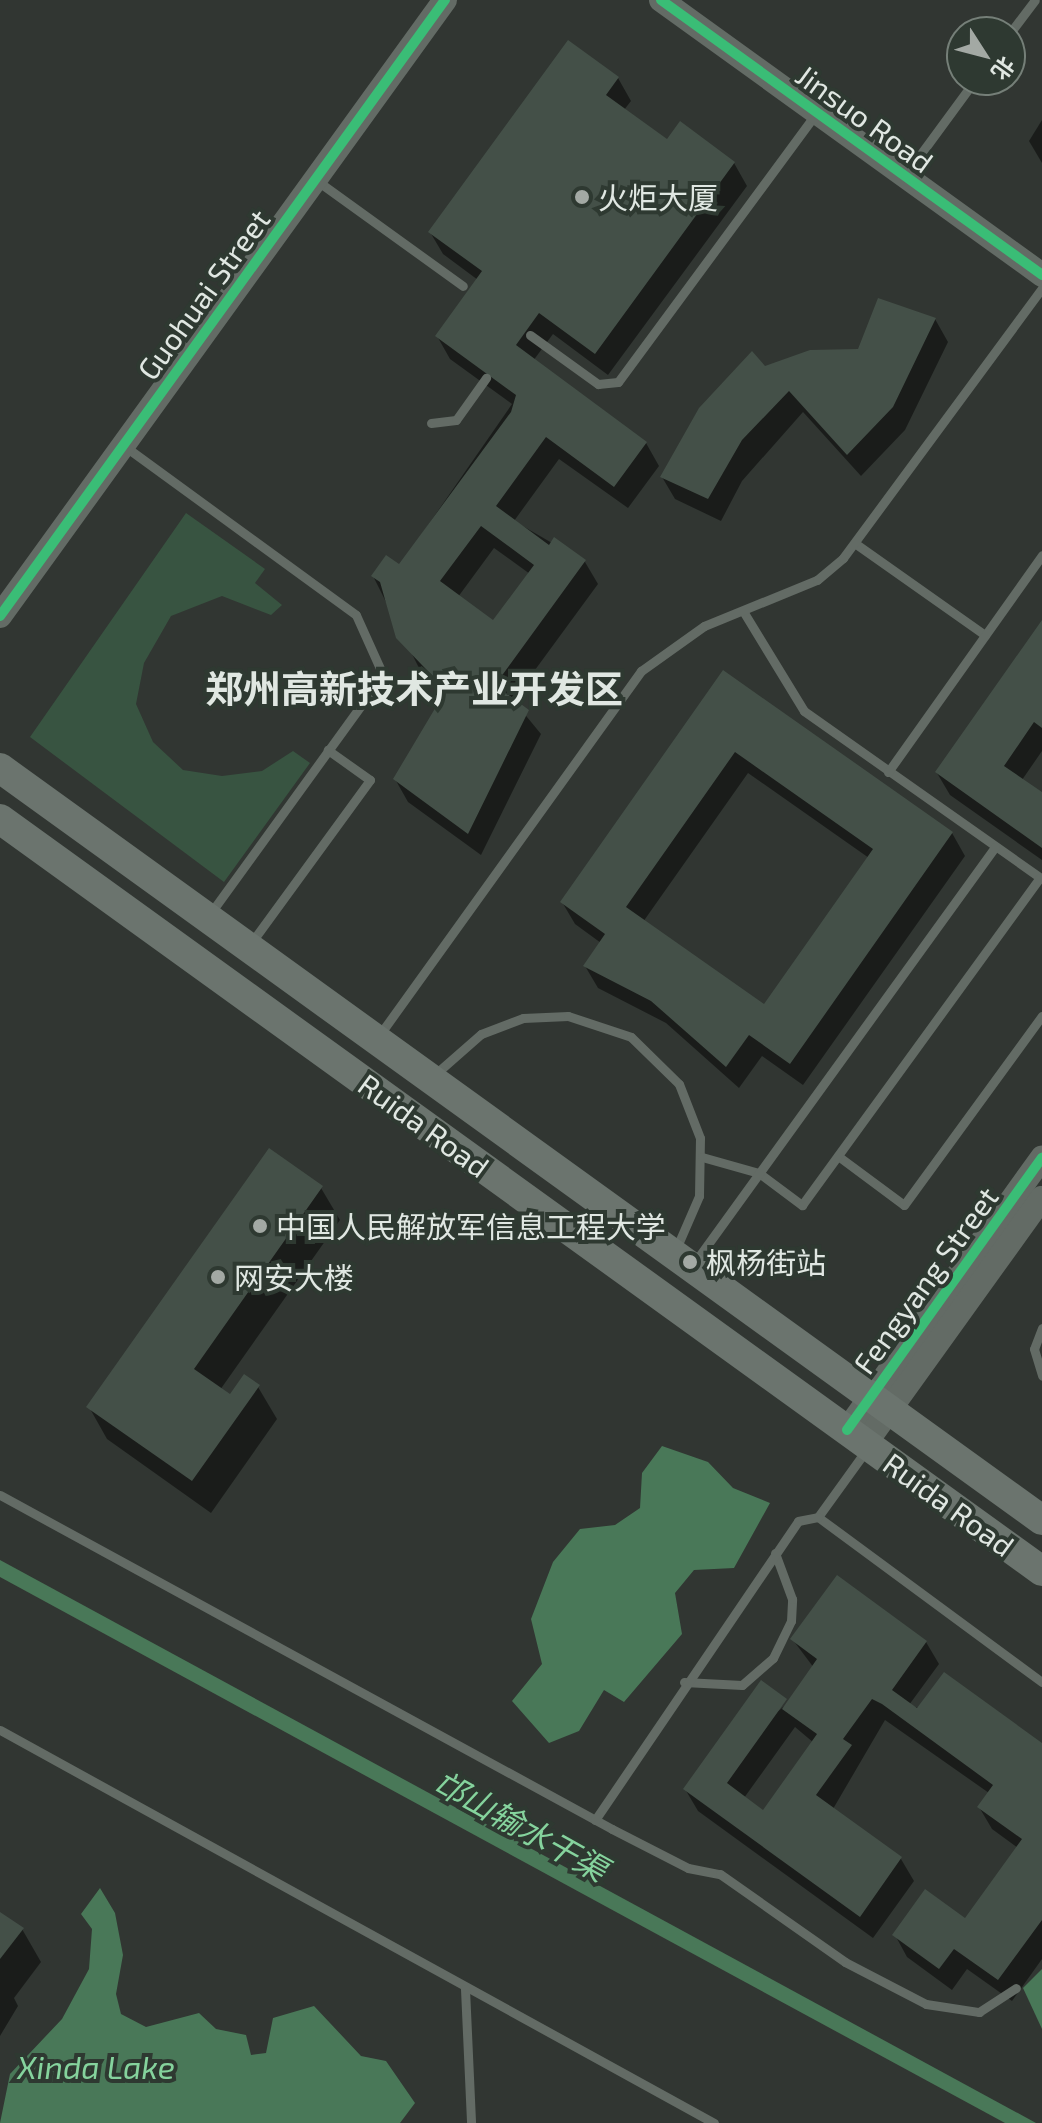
<!DOCTYPE html>
<html>
<head>
<meta charset="utf-8">
<style>
  body { margin:0 }
  #map { position:relative; width:1042px; height:2123px; overflow:hidden; background:#313632; font-family:"Exo 2","Noto Sans SC",sans-serif }
  div>[style] { position:absolute }
  .green>* { inset:0; background:#385441 }
  .water>* { inset:0; background:#497858 }
  .shadow>* { inset:0; background:#0007 }
  .building>* { inset:0; background:#445048 }
  .service>* { height:9px; margin:-4.5px; padding:0 4.5px; transform-origin:4.5px; border-radius:4.5px; background:#636b65 }
  .tertiary>* { height:24px; margin:-12px; padding:0 12px; transform-origin:12px; border-radius:12px; background:#636b65 }
  .primary>* { height:30px; margin:-15px; padding:0 15px; transform-origin:15px; border-radius:15px; background:#6b746e }
  .cycleway>* { height:10px; margin:-5px; padding:0 5px; transform-origin:5px; border-radius:5px; background:#3abd76 }
  .dots>* { width:22px; height:22px; translate:-50% -50%; box-sizing:border-box; border:4px solid #2e3931; border-radius:50% }
  span { translate:-50% -50%; white-space:nowrap; text-align:center; line-height:1.15; -webkit-text-stroke:8px #2e3931; paint-order:stroke }
  .street-label { font-size:30px; color:#e0e7e2 }
  .poi-label { font-size:30px; color:#e0e7e2 }
  .left { translate:0 -50%; text-align:left }
  .water-label { font-size:32px; color:#85d39d; font-style:italic }
  .district-label { font-size:38px; color:#e0e7e2; font-weight:700 }
  .north { position:absolute; left:946px; top:16px; width:80px; height:80px; box-sizing:border-box; background:#2e3931; border:2px solid #757f78; border-radius:50%; rotate:126deg; font-size:22px; font-weight:700; line-height:32px; text-align:center; color:#e0e7e2 }
  .north::after { content:''; display:block; margin:auto; width:28px; height:36px; background:#a3a9a4; clip-path:polygon(50% 0,100% 100%,50% 72%,0 100%) }
</style>
</head>
<body>
<div id="map">
  <div class="green">
    <i style="clip-path:polygon(186px 513px,265px 569px,255px 583px,282px 605px,271px 615px,222px 596px,171px 616px,144px 663px,136px 704px,153px 742px,183px 770px,222px 776px,262px 771px,293px 751px,310px 763px,224px 882px,30px 737px)"></i>
  </div>
  <div class="water">
    <i style="clip-path:polygon(662px 1446px,708px 1462px,733px 1488px,770px 1503px,734px 1568px,694px 1570px,675px 1593px,682px 1634px,624px 1702px,604px 1690px,579px 1731px,549px 1743px,512px 1701px,542px 1664px,531px 1619px,553px 1562px,580px 1529px,615px 1525px,640px 1508px,642px 1473px)"></i>
    <i style="clip-path:polygon(0 1560px,683px 1931px,1036px 2123px,1005px 2123px,675px 1944px,0 1577px)"></i>
    <i style="clip-path:polygon(100px 1888px,115px 1913px,123px 1955px,116px 1994px,121px 2014px,146px 2027px,199px 2013px,216px 2029px,246px 2035px,251px 2055px,266px 2053px,273px 2018px,314px 2006px,361px 2056px,386px 2061px,415px 2103px,400px 2123px,0 2123px,10px 2074px,62px 2019px,89px 1969px,92px 1929px,81px 1914px)"></i>
    <i style="clip-path:polygon(1042px 1969px,1042px 2029px,1023px 1988px)"></i>
  </div>
  <div class="shadow">
    <i style="clip-path:polygon(evenodd,618px 78px,631px 101px,624px 110px,667px 142px,734px 163px,747px 186px,608px 375px,553px 334px,533px 361px,646px 443px,659px 466px,628px 508px,559px 459px,514px 521px,585px 562px,598px 584px,513px 700px,541px 734px,481px 855px,408px 802px,395px 779px,444px 697px,425px 680px,373px 576px,399px 567px,512px 404px,450px 359px,437px 336px,478px 280px,443px 254px,430px 232px,618px 78px,494px 548px,530px 574px,494px 623px,458px 597px,494px 548px)"></i>
    <i style="clip-path:polygon(1042px 120px,1042px 163px,1029px 141px)"></i>
    <i style="clip-path:polygon(935px 319px,948px 342px,905px 430px,861px 476px,803px 412px,742px 481px,721px 521px,675px 499px,662px 477px,765px 368px,859px 351px)"></i>
    <i style="clip-path:polygon(1042px 638px,1042px 751px,1022px 780px,1042px 794px,1042px 860px,950px 795px,937px 773px)"></i>
    <i style="clip-path:polygon(evenodd,724px 673px,952px 833px,965px 856px,803px 1085px,762px 1056px,739px 1088px,666px 1023px,598px 988px,585px 966px,601px 943px,575px 924px,562px 902px,724px 673px,748px 773px,869px 858px,764px 1007px,643px 922px,748px 773px)"></i>
    <i style="clip-path:polygon(321px 1188px,340px 1220px,220px 1390px,230px 1397px,258px 1387px,277px 1419px,211px 1513px,107px 1439px,89px 1407px)"></i>
    <i style="clip-path:polygon(evenodd,793px 1640px,926px 1642px,939px 1664px,909px 1705px,1042px 1745px,1042px 1959px,1012px 2001px,967px 1969px,952px 1990px,907px 1957px,895px 1935px,966px 1921px,1018px 1848px,992px 1829px,979px 1807px,989px 1793px,885px 1720px,833px 1809px,901px 1859px,914px 1881px,873px 1938px,698px 1811px,685px 1789px,788px 1703px,814px 1668px,793px 1640px,795px 1727px,814px 1743px,764px 1812px,744px 1798px,795px 1727px)"></i>
    <i style="clip-path:polygon(0 1913px,22px 1929px,41px 1962px,14px 1998px,18px 2006px,0 2036px)"></i>
  </div>
  <div class="building">
    <i style="clip-path:polygon(evenodd,568px 40px,619px 77px,606px 95px,667px 139px,680px 121px,735px 162px,595px 354px,539px 313px,516px 345px,647px 442px,614px 487px,546px 437px,496px 506px,549px 545px,554px 537px,586px 560px,495px 685px,529px 710px,468px 834px,393px 779px,446px 690px,396px 638px,380px 582px,371px 576px,386px 555px,399px 564px,511px 412px,516px 395px,435px 336px,482px 271px,428px 232px,568px 40px,481px 526px,534px 565px,493px 620px,440px 581px,481px 526px)"></i>
    <i style="clip-path:polygon(878px 298px,936px 318px,893px 407px,847px 455px,789px 391px,742px 440px,708px 499px,660px 477px,699px 408px,752px 351px,765px 366px,810px 350px,858px 349px)"></i>
    <i style="clip-path:polygon(1042px 620px,1042px 728px,1034px 722px,1004px 766px,1042px 792px,1042px 848px,935px 772px)"></i>
    <i style="clip-path:polygon(evenodd,723px 670px,953px 832px,790px 1064px,749px 1035px,726px 1067px,651px 1001px,583px 966px,605px 934px,560px 902px,723px 670px,735px 752px,873px 849px,764px 1004px,626px 907px,735px 752px)"></i>
    <i style="clip-path:polygon(269px 1148px,323px 1186px,194px 1369px,230px 1394px,244px 1374px,260px 1385px,192px 1481px,86px 1407px)"></i>
    <i style="clip-path:polygon(837px 1575px,927px 1641px,892px 1690px,917px 1708px,944px 1672px,1042px 1743px,1042px 1920px,998px 1980px,954px 1949px,939px 1969px,892px 1935px,925px 1889px,965px 1918px,1022px 1839px,977px 1807px,993px 1785px,882px 1704px,872px 1699px,843px 1739px,852px 1745px,816px 1795px,902px 1857px,860px 1917px,683px 1789px,761px 1680px,787px 1699px,727px 1783px,763px 1810px,817px 1734px,782px 1709px,817px 1659px,790px 1639px)"></i>
    <i style="clip-path:polygon(0 1912px,24px 1928px,0 1959px)"></i>
  </div>
  <div class="service">
    <i style="left:1010px;top:33px;width:41px;rotate:-52.9deg"></i>
    <i style="left:906px;top:174px;width:117px;rotate:-53.7deg"></i>
    <i style="left:316px;top:180px;width:181px;rotate:35.8deg"></i>
    <i style="left:530px;top:335px;width:84px;rotate:35.8deg"></i>
    <i style="left:598px;top:384px;width:20px;rotate:-6deg"></i>
    <i style="left:618px;top:382px;width:332px;rotate:-53.6deg"></i>
    <i style="left:431px;top:423px;width:25px;rotate:-7deg"></i>
    <i style="left:456px;top:420px;width:52px;rotate:-54.5deg"></i>
    <i style="left:123px;top:445px;width:288px;rotate:36.1deg"></i>
    <i style="left:356px;top:615px;width:66px;rotate:65.8deg"></i>
    <i style="left:383px;top:675px;width:295px;rotate:125.9deg"></i>
    <i style="left:856px;top:544px;width:158px;rotate:35.2deg"></i>
    <i style="left:743px;top:611px;width:117px;rotate:58.6deg"></i>
    <i style="left:804px;top:711px;width:291px;rotate:35.2deg"></i>
    <i style="left:888px;top:772px;width:266px;rotate:-54.6deg"></i>
    <i style="left:251px;top:943px;width:202px;rotate:-53.9deg"></i>
    <i style="left:370px;top:780px;width:52px;rotate:-144.5deg"></i>
    <i style="left:378px;top:1037px;width:451px;rotate:-54.3deg"></i>
    <i style="left:641px;top:671px;width:77px;rotate:-35.5deg"></i>
    <i style="left:704px;top:626px;width:122px;rotate:-22.2deg"></i>
    <i style="left:817px;top:580px;width:34px;rotate:-40deg"></i>
    <i style="left:843px;top:558px;width:335px;rotate:-53.6deg"></i>
    <i style="left:432px;top:1077px;width:65px;rotate:-41.3deg"></i>
    <i style="left:481px;top:1034px;width:45px;rotate:-20.9deg"></i>
    <i style="left:523px;top:1018px;width:45px;rotate:-2.5deg"></i>
    <i style="left:568px;top:1016px;width:66px;rotate:18.4deg"></i>
    <i style="left:631px;top:1037px;width:67px;rotate:44.4deg"></i>
    <i style="left:679px;top:1084px;width:58px;rotate:68.7deg"></i>
    <i style="left:700px;top:1138px;width:58px;rotate:91deg"></i>
    <i style="left:699px;top:1196px;width:58px;rotate:113.5deg"></i>
    <i style="left:838px;top:1156px;width:82px;rotate:36.6deg"></i>
    <i style="left:904px;top:1205px;width:234px;rotate:-53.9deg"></i>
    <i style="left:702px;top:1157px;width:59px;rotate:15.7deg"></i>
    <i style="left:759px;top:1173px;width:54px;rotate:36.7deg"></i>
    <i style="left:802px;top:1205px;width:404px;rotate:-54deg"></i>
    <i style="left:695px;top:1262px;width:512px;rotate:-54.14deg"></i>
    <i style="left:1042px;top:1328px;width:22px;rotate:111deg"></i>
    <i style="left:1034px;top:1349px;width:28px;rotate:73deg"></i>
    <i style="left:867px;top:1449px;width:84px;rotate:125.8deg"></i>
    <i style="left:818px;top:1517px;width:278px;rotate:36.4deg"></i>
    <i style="left:0;top:1495px;width:697px;rotate:28.62deg"></i>
    <i style="left:612px;top:1829px;width:85px;rotate:27.2deg"></i>
    <i style="left:688px;top:1868px;width:33px;rotate:11deg"></i>
    <i style="left:720px;top:1874px;width:153px;rotate:35.1deg"></i>
    <i style="left:845px;top:1962px;width:91px;rotate:27.4deg"></i>
    <i style="left:926px;top:2004px;width:54px;rotate:8.6deg"></i>
    <i style="left:979px;top:2012px;width:44px;rotate:-33deg"></i>
    <i style="left:684px;top:1682px;width:58px;rotate:3deg"></i>
    <i style="left:742px;top:1685px;width:41px;rotate:-41.1deg"></i>
    <i style="left:773px;top:1658px;width:41px;rotate:-64.1deg"></i>
    <i style="left:791px;top:1621px;width:22px;rotate:-87deg"></i>
    <i style="left:792px;top:1599px;width:49px;rotate:-110.3deg"></i>
    <i style="left:0;top:1730px;width:815px;rotate:28.83deg"></i>
    <i style="left:595px;top:1820px;width:361px;rotate:-55.8deg"></i>
    <i style="left:798px;top:1521px;width:20px;rotate:-11deg"></i>
    <i style="left:465px;top:1989px;width:134px;rotate:87.4deg"></i>
  </div>
  <div class="tertiary">
    <i style="left:661px;top:0;width:470px;rotate:35.8deg"></i>
    <i style="left:0;top:616px;width:760px;rotate:-54.16deg"></i>
    <i style="left:847px;top:1430px;width:335px;rotate:-54.4deg"></i>
    <i style="left:865px;top:1444px;width:303px;rotate:-54.3deg"></i>
  </div>
  <div class="primary">
    <i style="left:0;top:768px;width:1285px;rotate:35.82deg"></i>
    <i style="left:0;top:819px;width:1285px;rotate:35.82deg"></i>
  </div>
  <div class="cycleway">
    <i style="left:661px;top:0;width:470px;rotate:35.8deg"></i>
    <i style="left:0;top:616px;width:760px;rotate:-54.16deg"></i>
    <i style="left:847px;top:1430px;width:335px;rotate:-54.4deg"></i>
  </div>
  <div class="dots">
    <i style="left:582px;top:197px;background:#a3a9a4"></i>
    <i style="left:260px;top:1226px;background:#a3a9a4"></i>
    <i style="left:690px;top:1262px;background:#a3a9a4"></i>
    <i style="left:218px;top:1277px;background:#a3a9a4"></i>
  </div>
  <div class="street-label">
    <span style="left:865px;top:118px;rotate:36deg">Jinsuo Road</span>
    <span style="left:203px;top:294px;rotate:-54deg">Guohuai Street</span>
    <span style="left:424px;top:1125px;rotate:36deg">Ruida Road</span>
    <span style="left:925px;top:1280px;rotate:-54deg">Fengyang Street</span>
    <span style="left:949px;top:1504px;rotate:36deg">Ruida Road</span>
  </div>
  <div class="poi-label">
    <span class="left" style="left:598px;top:197px">火炬大厦</span>
    <span class="left" style="left:276px;top:1226px">中国人民解放军信息工程大学</span>
    <span class="left" style="left:706px;top:1262px">枫杨街站</span>
    <span class="left" style="left:234px;top:1277px">网安大楼</span>
  </div>
  <div class="water-label">
    <span style="left:521px;top:1825px;rotate:29deg">邙山输水干渠</span>
    <span style="left:96px;top:2066px">Xinda Lake</span>
  </div>
  <div class="district-label">
    <span style="left:414px;top:689px">郑州高新技术产业开发区</span>
  </div>
  <div class="north">北</div>
</div>
</body>
</html>
